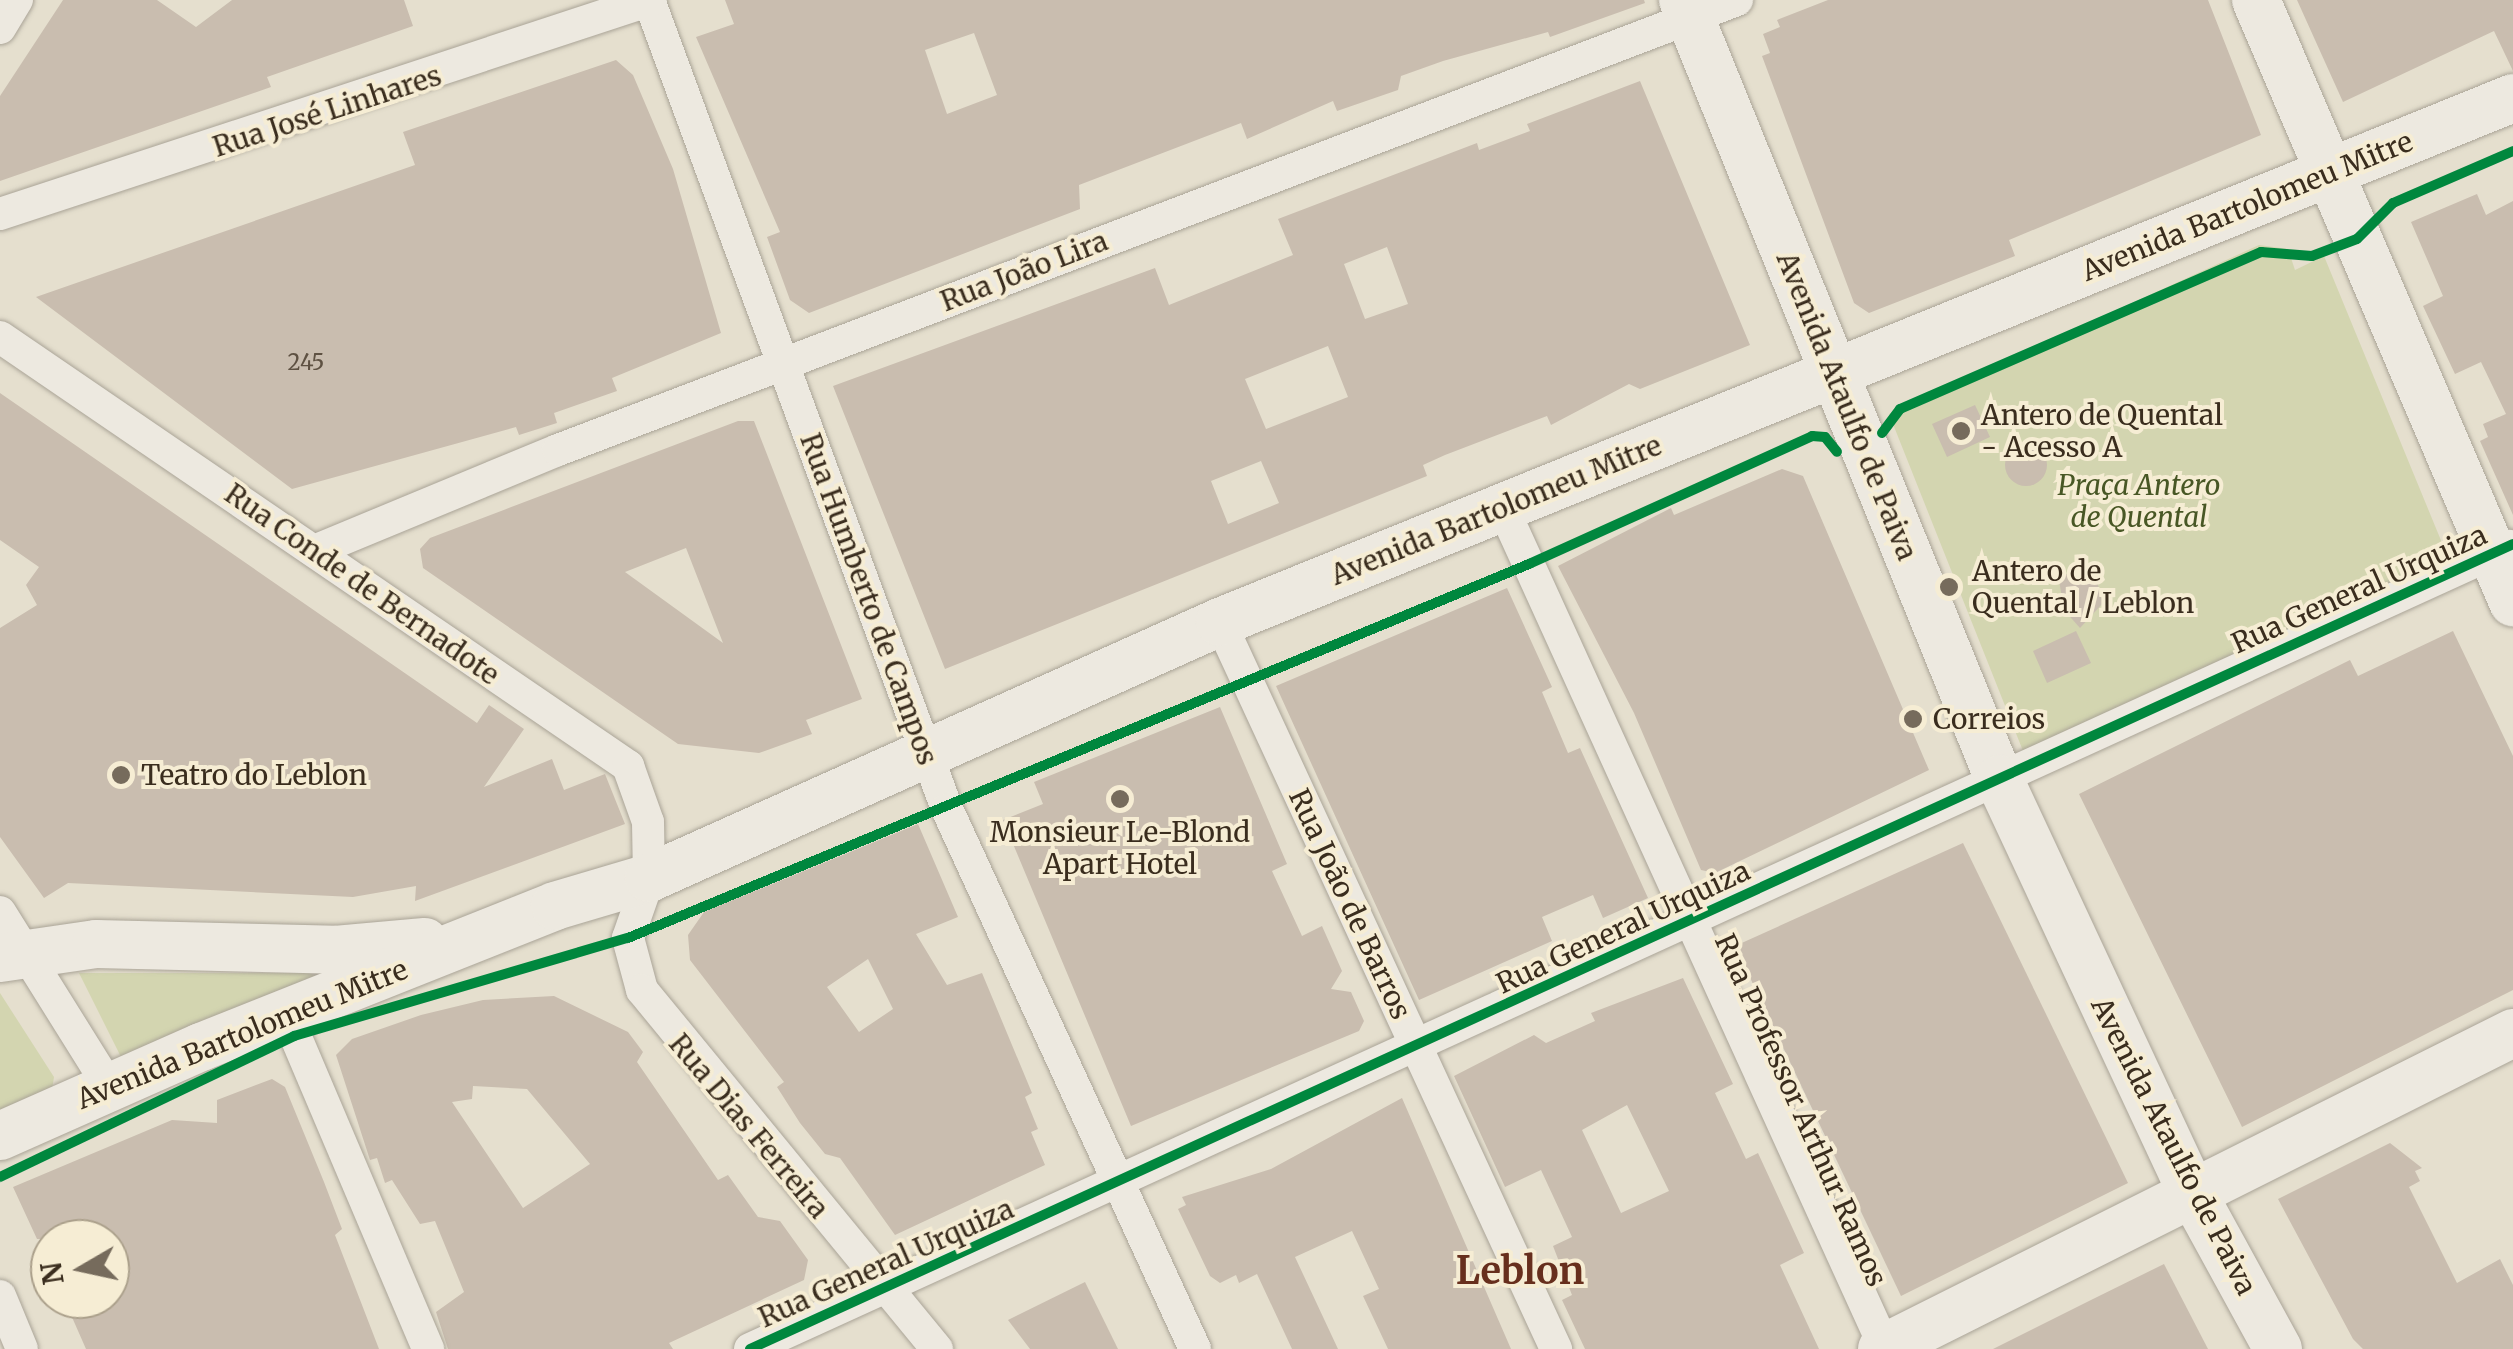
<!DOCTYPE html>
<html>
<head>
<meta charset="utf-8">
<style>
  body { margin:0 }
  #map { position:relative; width:2513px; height:1349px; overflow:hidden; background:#e5dfce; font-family:Merriweather,serif }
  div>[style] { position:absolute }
  .green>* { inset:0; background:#d3d5b0 }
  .building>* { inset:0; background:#c9bdaf }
  .round { border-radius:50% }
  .roads { filter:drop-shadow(0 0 2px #aaa497) drop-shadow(0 0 2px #aaa497) }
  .street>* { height:32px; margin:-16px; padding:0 16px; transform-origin:16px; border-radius:16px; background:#ede9e0 }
  .secondary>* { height:48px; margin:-24px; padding:0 24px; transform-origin:24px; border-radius:24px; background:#ede9e0 }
  .cycleway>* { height:10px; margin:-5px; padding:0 5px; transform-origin:5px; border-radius:5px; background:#00873e }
  .dots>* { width:28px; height:28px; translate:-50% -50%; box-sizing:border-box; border:5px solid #f6edd4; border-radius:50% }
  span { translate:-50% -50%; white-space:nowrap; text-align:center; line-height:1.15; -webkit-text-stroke:8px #f6edd4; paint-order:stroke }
  .number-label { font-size:22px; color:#5e5142 }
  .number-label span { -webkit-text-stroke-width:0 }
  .street-label { font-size:28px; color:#3a2d1e }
  .poi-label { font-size:28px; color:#3a2d1e }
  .left { translate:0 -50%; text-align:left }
  .park-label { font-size:28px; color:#485725; font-style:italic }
  .district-label { font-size:38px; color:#672f1d; font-weight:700 }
  .north { position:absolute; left:30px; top:1219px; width:100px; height:100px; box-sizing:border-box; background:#f6edd4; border:2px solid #aba08b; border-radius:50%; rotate:261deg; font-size:28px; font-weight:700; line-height:40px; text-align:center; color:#3a2d1e }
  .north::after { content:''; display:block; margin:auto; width:35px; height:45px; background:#766b5c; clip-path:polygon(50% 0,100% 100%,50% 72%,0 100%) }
</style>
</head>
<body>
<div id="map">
  <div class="green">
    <i style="clip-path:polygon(2259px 245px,2288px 249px,2295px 270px,2324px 256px,2447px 555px,2027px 761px,1889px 414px)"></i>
    <i style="clip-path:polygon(79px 973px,310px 973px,317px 977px,122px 1059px)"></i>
    <i style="clip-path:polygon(0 993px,54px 1077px,51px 1096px,0 1116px)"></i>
  </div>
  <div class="building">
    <i style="clip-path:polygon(63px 0,157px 0,196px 27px,232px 0,404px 0,413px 26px,267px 77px,271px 87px,0 181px,0 96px)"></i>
    <i style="clip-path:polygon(evenodd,725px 0,1644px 0,1645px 3px,1550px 37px,1548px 32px,1443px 61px,1401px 76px,1398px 90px,1337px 111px,1333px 101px,1247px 139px,1241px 123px,1079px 185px,1080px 209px,809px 313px,790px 300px,767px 237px,780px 232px,696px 37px,734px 24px,725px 0,974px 33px,997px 95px,947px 114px,925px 50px,974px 33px)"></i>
    <i style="clip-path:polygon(1828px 0,2208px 0,2261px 135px,2009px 240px,2015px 256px,1869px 313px,1854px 303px,1762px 56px,1770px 53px,1763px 34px,1780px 27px,1777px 20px)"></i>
    <i style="clip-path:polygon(2297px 0,2513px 0,2513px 71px,2494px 31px,2343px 102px)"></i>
    <i style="clip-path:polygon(616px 60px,633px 75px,673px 169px,721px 333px,612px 378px,617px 391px,554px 413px,557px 423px,519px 435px,516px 427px,292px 489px,36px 297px,415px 165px,403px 132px)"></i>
    <i style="clip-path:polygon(evenodd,1640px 81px,1750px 345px,1640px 389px,1629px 384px,1551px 425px,1547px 416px,1445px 455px,1423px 465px,1427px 476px,945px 669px,833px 386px,1155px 268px,1169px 305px,1293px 255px,1278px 219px,1477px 143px,1479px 150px,1530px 131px,1527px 124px,1640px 81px,1387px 247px,1408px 304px,1365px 319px,1344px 264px,1387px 247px,1640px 81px,1328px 346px,1348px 397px,1266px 429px,1245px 379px,1328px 346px,1640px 81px,1261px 461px,1279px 503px,1228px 524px,1211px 481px,1261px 461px)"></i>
    <i style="clip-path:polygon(2477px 194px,2486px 215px,2513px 201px,2513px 515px,2480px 441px,2488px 437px,2483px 424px,2506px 414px,2481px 362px,2455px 374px,2423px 306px,2443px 296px,2411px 222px)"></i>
    <i style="clip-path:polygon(0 393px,477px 723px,489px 705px,524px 729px,484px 787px,552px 759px,564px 790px,605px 774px,625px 824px,415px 901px,416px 886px,353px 897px,68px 883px,44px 898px,0 837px,0 628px,37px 605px,26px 585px,39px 567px,0 540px)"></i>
    <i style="clip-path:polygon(1975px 405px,1990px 437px,1947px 457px,1932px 424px)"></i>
    <i style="clip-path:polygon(evenodd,738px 421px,754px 421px,862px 699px,806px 720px,812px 734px,759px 753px,678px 744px,423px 568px,420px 549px,430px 538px,738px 421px,686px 548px,723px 643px,625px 572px,686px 548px)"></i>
    <i class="round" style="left:2005px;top:444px;width:42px;height:42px"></i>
    <i style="clip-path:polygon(1782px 469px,1803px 476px,1929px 770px,1715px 873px,1701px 870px,1634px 713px,1558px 566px,1671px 508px,1674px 515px)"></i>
    <i style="clip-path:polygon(2081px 563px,2095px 574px,2103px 603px,2080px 628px,2064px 610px,2059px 580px)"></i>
    <i style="clip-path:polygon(1507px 588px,1552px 687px,1542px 692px,1568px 753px,1580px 748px,1648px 898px,1603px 918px,1593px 895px,1542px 917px,1552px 941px,1419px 1000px,1276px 686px)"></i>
    <i style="clip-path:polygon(2076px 631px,2091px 663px,2047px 683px,2033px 651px)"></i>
    <i style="clip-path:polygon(2453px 631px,2513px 756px,2513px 990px,2242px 1127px,2079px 794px,2350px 660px,2358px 676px)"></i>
    <i style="clip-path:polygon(1220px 707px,1287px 864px,1272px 871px,1302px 936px,1322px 926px,1342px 971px,1331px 989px,1351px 992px,1364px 1021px,1359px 1031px,1131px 1126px,1003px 820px,1043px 804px,1034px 782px)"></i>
    <i style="clip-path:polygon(evenodd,918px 824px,958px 917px,916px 934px,947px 985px,982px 973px,1032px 1093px,1025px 1097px,1038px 1129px,1031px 1132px,1045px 1165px,895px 1235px,840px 1158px,825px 1154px,800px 1123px,777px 1087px,784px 1082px,690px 960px,688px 935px,704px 912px,918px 824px,868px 959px,893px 1009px,859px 1032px,827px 987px,868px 959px)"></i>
    <i style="clip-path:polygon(1963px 843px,2128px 1183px,1901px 1296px,1735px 946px)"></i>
    <i style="clip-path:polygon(evenodd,1683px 978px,1733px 1084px,1715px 1093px,1746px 1159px,1758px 1153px,1804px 1253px,1780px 1265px,1819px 1349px,1585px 1349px,1562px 1300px,1572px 1295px,1553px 1246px,1572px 1237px,1541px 1170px,1505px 1187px,1454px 1076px,1534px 1035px,1546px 1043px,1595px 1021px,1591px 1013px,1683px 978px,1627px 1105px,1669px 1191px,1621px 1213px,1582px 1130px,1627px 1105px)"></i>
    <i style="clip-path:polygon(evenodd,554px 996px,628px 1032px,643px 1052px,637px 1062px,718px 1180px,728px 1175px,758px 1217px,780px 1221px,808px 1260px,804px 1280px,669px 1343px,673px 1349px,448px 1349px,436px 1312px,464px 1292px,435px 1221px,420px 1224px,392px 1180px,385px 1183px,377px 1158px,370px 1160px,336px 1055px,352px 1039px,421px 1015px,483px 1000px,554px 996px,473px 1086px,527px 1089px,590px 1164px,523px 1208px,452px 1102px,472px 1099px,473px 1086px)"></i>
    <i style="clip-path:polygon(272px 1079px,285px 1087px,324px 1182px,342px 1229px,335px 1235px,379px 1349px,86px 1349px,64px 1299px,110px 1299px,110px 1239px,37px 1239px,13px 1187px,172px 1120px,217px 1123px,217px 1100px)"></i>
    <i style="clip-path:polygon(1402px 1098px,1511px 1349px,1388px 1349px,1363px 1296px,1379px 1289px,1352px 1231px,1295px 1257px,1338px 1349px,1292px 1349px,1257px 1274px,1239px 1283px,1236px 1275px,1220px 1283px,1210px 1276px,1178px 1209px,1186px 1205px,1182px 1197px,1271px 1169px)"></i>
    <i style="clip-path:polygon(2390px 1143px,2422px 1168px,2415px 1171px,2420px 1181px,2409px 1187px,2457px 1283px,2500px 1259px,2513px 1285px,2513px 1349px,2363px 1349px,2353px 1339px,2278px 1199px)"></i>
    <i style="clip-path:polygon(2164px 1264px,2208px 1349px,1993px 1349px,2091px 1300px)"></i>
    <i style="clip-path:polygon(1085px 1282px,1118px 1349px,1030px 1349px,1008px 1320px)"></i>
  </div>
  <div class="roads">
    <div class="street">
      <i style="left:649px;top:0;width:862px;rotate:69.78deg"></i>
      <i style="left:947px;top:809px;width:594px;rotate:65.33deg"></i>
      <i style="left:0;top:28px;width:33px;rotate:-59deg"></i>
      <i style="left:0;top:214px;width:685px;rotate:-18.2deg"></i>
      <i style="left:0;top:337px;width:761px;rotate:34.34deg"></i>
      <i style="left:628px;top:766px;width:59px;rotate:70.3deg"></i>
      <i style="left:648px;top:822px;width:56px;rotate:89deg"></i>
      <i style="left:649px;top:878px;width:64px;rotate:109.3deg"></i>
      <i style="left:628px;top:938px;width:54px;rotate:74.9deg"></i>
      <i style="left:642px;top:990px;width:465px;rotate:50.6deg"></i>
      <i style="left:1503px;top:508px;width:923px;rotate:65.55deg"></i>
      <i style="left:314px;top:551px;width:264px;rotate:-22.5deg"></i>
      <i style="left:558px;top:450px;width:1262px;rotate:-20.89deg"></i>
      <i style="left:1220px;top:622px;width:801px;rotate:65.19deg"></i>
      <i style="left:0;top:912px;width:208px;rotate:58deg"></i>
      <i style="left:286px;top:1014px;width:364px;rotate:67deg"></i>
      <i style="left:0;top:1296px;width:57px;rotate:67.5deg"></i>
      <i style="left:750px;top:1349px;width:1934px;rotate:-24.54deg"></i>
    </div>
    <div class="secondary">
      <i style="left:1683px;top:0;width:841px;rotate:67.92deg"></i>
      <i style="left:1999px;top:779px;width:456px;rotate:65deg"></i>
      <i style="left:2192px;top:1192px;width:179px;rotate:61.3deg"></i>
      <i style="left:2256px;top:0;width:655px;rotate:66.88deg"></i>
      <i style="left:0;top:958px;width:97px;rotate:-8.3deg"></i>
      <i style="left:96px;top:944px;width:239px;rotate:1.4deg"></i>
      <i style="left:335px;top:950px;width:90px;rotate:-5.1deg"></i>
      <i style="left:0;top:1136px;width:220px;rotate:-23.9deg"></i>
      <i style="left:201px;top:1047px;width:381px;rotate:-21.7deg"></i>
      <i style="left:555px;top:906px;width:98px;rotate:-16.6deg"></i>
      <i style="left:649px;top:878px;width:626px;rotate:-24.15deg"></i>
      <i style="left:1220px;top:622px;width:1395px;rotate:-22.06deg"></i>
      <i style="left:1882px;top:1349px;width:706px;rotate:-26.6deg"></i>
    </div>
  </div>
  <div class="cycleway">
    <i style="left:1882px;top:433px;width:30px;rotate:-53deg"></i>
    <i style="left:1900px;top:409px;width:394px;rotate:-23.5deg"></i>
    <i style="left:2261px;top:252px;width:51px;rotate:4.5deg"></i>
    <i style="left:2312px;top:256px;width:48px;rotate:-20.7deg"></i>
    <i style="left:2357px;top:239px;width:51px;rotate:-45deg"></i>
    <i style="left:2393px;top:203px;width:131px;rotate:-23.4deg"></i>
    <i style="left:0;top:1177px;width:326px;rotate:-25.6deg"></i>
    <i style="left:294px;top:1036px;width:348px;rotate:-16.4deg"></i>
    <i style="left:628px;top:938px;width:976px;rotate:-22.54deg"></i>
    <i style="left:1529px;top:564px;width:311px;rotate:-24.3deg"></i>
    <i style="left:1812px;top:436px;width:13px;rotate:4deg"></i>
    <i style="left:1825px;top:437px;width:19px;rotate:51deg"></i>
    <i style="left:750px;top:1349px;width:1938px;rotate:-24.54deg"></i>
  </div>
  <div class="dots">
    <i style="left:1961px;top:431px;background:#766b5c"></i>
    <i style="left:1949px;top:587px;background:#766b5c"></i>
    <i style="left:1913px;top:719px;background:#766b5c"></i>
    <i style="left:121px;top:775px;background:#766b5c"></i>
    <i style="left:1120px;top:799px;background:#766b5c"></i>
  </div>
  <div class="number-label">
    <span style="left:306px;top:363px">245</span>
  </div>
  <div class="street-label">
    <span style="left:327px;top:111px;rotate:-18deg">Rua José Linhares</span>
    <span style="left:2247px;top:206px;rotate:-22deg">Avenida Bartolomeu Mitre</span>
    <span style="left:1024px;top:271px;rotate:-21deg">Rua João Lira</span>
    <span style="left:1847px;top:406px;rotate:68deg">Avenida Ataulfo de Paiva</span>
    <span style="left:1496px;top:510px;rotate:-22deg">Avenida Bartolomeu Mitre</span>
    <span style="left:362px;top:584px;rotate:35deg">Rua Conde de Bernadote</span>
    <span style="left:2359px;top:589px;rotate:-24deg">Rua General Urquiza</span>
    <span style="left:869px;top:599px;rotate:70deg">Rua Humberto de Campos</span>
    <span style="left:1350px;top:904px;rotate:65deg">Rua João de Barros</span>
    <span style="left:1623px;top:927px;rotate:-25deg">Rua General Urquiza</span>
    <span style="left:242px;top:1034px;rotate:-22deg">Avenida Bartolomeu Mitre</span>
    <span style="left:1801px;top:1110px;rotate:66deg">Rua Professor Arthur Ramos</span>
    <span style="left:749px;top:1126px;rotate:50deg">Rua Dias Ferreira</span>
    <span style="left:2174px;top:1146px;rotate:63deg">Avenida Ataulfo de Paiva</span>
    <span style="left:886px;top:1263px;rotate:-24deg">Rua General Urquiza</span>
  </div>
  <div class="poi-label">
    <span class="left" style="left:1981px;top:431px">Antero de Quental<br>- Acesso A</span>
    <span class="left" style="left:1972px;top:587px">Antero de<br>Quental / Leblon</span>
    <span class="left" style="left:1933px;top:719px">Correios</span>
    <span class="left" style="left:141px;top:775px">Teatro do Leblon</span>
    <span style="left:1120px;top:848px">Monsieur Le-Blond<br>Apart Hotel</span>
  </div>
  <div class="park-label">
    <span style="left:2139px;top:501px">Praça Antero<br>de Quental</span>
  </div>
  <div class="district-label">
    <span style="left:1520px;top:1271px">Leblon</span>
  </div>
  <div class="north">N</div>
</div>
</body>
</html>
